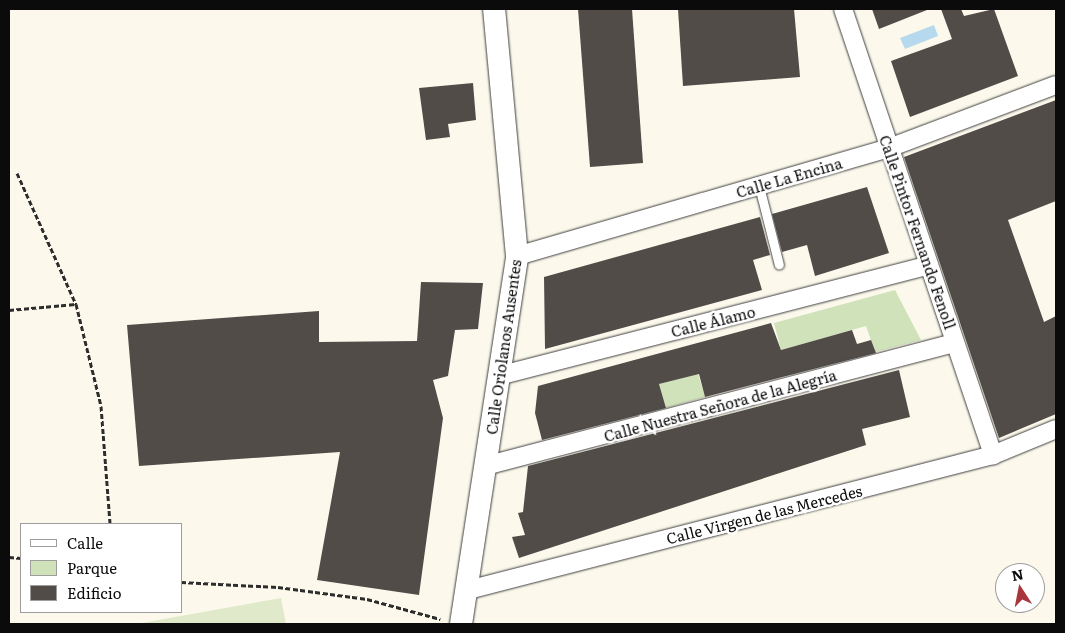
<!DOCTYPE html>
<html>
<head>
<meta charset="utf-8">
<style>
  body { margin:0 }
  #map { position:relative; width:1065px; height:633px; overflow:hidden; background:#fcf9ec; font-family:Literata,serif }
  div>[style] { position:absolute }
  .green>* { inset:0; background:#cfe2ba }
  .pitch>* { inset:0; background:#e0eacb }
  .water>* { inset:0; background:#b7d9ed }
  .building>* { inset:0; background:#524c49 }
  .path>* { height:3px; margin-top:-1.5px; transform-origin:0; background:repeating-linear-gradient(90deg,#2d2d2d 0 5px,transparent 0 7.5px) }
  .roads { filter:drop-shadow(0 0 1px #3e3e3e) drop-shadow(0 0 1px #3e3e3e) }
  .service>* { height:9px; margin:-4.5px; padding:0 4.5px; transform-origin:4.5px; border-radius:4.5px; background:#fff }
  .minor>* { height:18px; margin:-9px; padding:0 9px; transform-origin:9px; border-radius:9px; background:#fff }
  .tertiary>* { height:22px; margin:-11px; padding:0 11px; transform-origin:11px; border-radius:11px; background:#fff }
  span { translate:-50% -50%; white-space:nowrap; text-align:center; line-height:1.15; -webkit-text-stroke:5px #fff; paint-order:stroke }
  .street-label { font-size:15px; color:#0b0b0b }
  .frame { position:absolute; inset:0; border:10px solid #0b0b0b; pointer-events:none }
  .legend { position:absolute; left:20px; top:523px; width:162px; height:90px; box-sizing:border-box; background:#fff; border:1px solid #9d9d9d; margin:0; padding:6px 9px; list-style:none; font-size:15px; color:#0b0b0b }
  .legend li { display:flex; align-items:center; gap:10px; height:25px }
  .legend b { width:25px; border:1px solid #9d9d9d }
  .north { position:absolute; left:995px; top:563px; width:50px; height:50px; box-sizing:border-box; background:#fff; border:1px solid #9d9d9d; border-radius:50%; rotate:349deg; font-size:14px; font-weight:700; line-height:20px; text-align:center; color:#0b0b0b }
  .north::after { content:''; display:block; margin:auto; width:18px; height:22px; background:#a7373d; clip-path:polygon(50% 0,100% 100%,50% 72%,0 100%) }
</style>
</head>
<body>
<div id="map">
  <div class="green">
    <i style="clip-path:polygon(895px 290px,921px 340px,875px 352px,866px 326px,781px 350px,774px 323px)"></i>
    <i style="clip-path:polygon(698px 374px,705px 397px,666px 408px,659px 384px)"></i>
  </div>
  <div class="pitch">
    <i style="clip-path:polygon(281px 598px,286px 624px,136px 624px)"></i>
  </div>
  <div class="water">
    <i style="clip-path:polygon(934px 25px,938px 36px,905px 49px,900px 38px)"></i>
  </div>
  <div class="building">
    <i style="clip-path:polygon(578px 9px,632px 9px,643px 163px,590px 167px)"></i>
    <i style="clip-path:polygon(678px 9px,794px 9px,800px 77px,683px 86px)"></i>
    <i style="clip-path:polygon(872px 9px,927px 9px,927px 10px,879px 29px)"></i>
    <i style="clip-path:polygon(941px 9px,961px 9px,964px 16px,994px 9px,1018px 76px,910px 117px,891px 61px,952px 39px)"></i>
    <i style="clip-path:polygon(473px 83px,476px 120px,448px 124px,450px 137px,426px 140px,419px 88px)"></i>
    <i style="clip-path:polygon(1056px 100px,1056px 201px,1008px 220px,1044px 322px,1056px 316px,1056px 414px,999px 438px,904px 157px)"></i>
    <i style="clip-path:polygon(867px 187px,889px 253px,815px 276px,807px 245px,782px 252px,772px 214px)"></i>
    <i style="clip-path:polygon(760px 217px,770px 255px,753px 260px,762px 290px,545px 349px,544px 277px)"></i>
    <i style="clip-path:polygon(421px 282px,483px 283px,478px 329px,455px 330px,448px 376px,433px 380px,443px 418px,419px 595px,317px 580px,340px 452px,139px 466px,127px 325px,319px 311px,319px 342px,417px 341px)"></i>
    <i style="clip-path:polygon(771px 323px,781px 350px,852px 330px,857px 344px,871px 340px,876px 353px,705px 397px,699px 374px,659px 384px,666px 408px,542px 440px,535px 413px,538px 386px)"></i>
    <i style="clip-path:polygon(899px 370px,910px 417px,862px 429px,866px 445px,519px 558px,512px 537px,525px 535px,518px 513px,523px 512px,528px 466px)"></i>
  </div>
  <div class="path">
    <i style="left:17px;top:173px;width:144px;rotate:65.8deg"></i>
    <i style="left:76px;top:304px;width:105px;rotate:76.2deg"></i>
    <i style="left:101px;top:406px;width:118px;rotate:85.6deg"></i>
    <i style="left:9px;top:310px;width:67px;rotate:-5.1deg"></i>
    <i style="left:9px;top:557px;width:12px;rotate:5deg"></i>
    <i style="left:181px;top:582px;width:97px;rotate:3deg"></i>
    <i style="left:278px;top:587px;width:90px;rotate:7.7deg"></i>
    <i style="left:367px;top:599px;width:76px;rotate:15.3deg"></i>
  </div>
  <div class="roads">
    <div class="service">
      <i style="left:759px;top:186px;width:81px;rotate:75.8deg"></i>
    </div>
    <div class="minor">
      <i style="left:843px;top:9px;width:471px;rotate:71.4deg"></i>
      <i style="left:517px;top:256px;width:387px;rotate:-16.2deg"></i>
      <i style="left:889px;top:148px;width:178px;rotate:-20.7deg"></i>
      <i style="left:498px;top:376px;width:445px;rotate:-14.4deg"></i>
      <i style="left:485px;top:466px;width:486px;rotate:-14.7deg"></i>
      <i style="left:468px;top:590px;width:542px;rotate:-14.42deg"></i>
      <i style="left:993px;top:455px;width:68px;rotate:-22.4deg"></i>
    </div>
    <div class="tertiary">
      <i style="left:461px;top:624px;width:372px;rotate:-81.3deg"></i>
      <i style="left:517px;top:256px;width:248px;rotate:-95.3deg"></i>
    </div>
  </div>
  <div class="street-label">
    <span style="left:789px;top:177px;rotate:-16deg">Calle La Encina</span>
    <span style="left:918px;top:232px;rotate:71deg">Calle Pintor Fernando Fenoll</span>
    <span style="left:713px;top:321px;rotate:-14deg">Calle Álamo</span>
    <span style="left:503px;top:347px;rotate:-82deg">Calle Oriolanos Ausentes</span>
    <span style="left:720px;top:405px;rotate:-15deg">Calle Nuestra Señora de la Alegría</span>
    <span style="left:764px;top:514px;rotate:-14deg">Calle Virgen de las Mercedes</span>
  </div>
  <div class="frame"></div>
  <ul class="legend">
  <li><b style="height:6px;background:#fff"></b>Calle</li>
  <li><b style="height:14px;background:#cfe2ba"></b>Parque</li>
  <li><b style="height:14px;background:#524c49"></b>Edificio</li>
  </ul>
  <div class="north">N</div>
</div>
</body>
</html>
